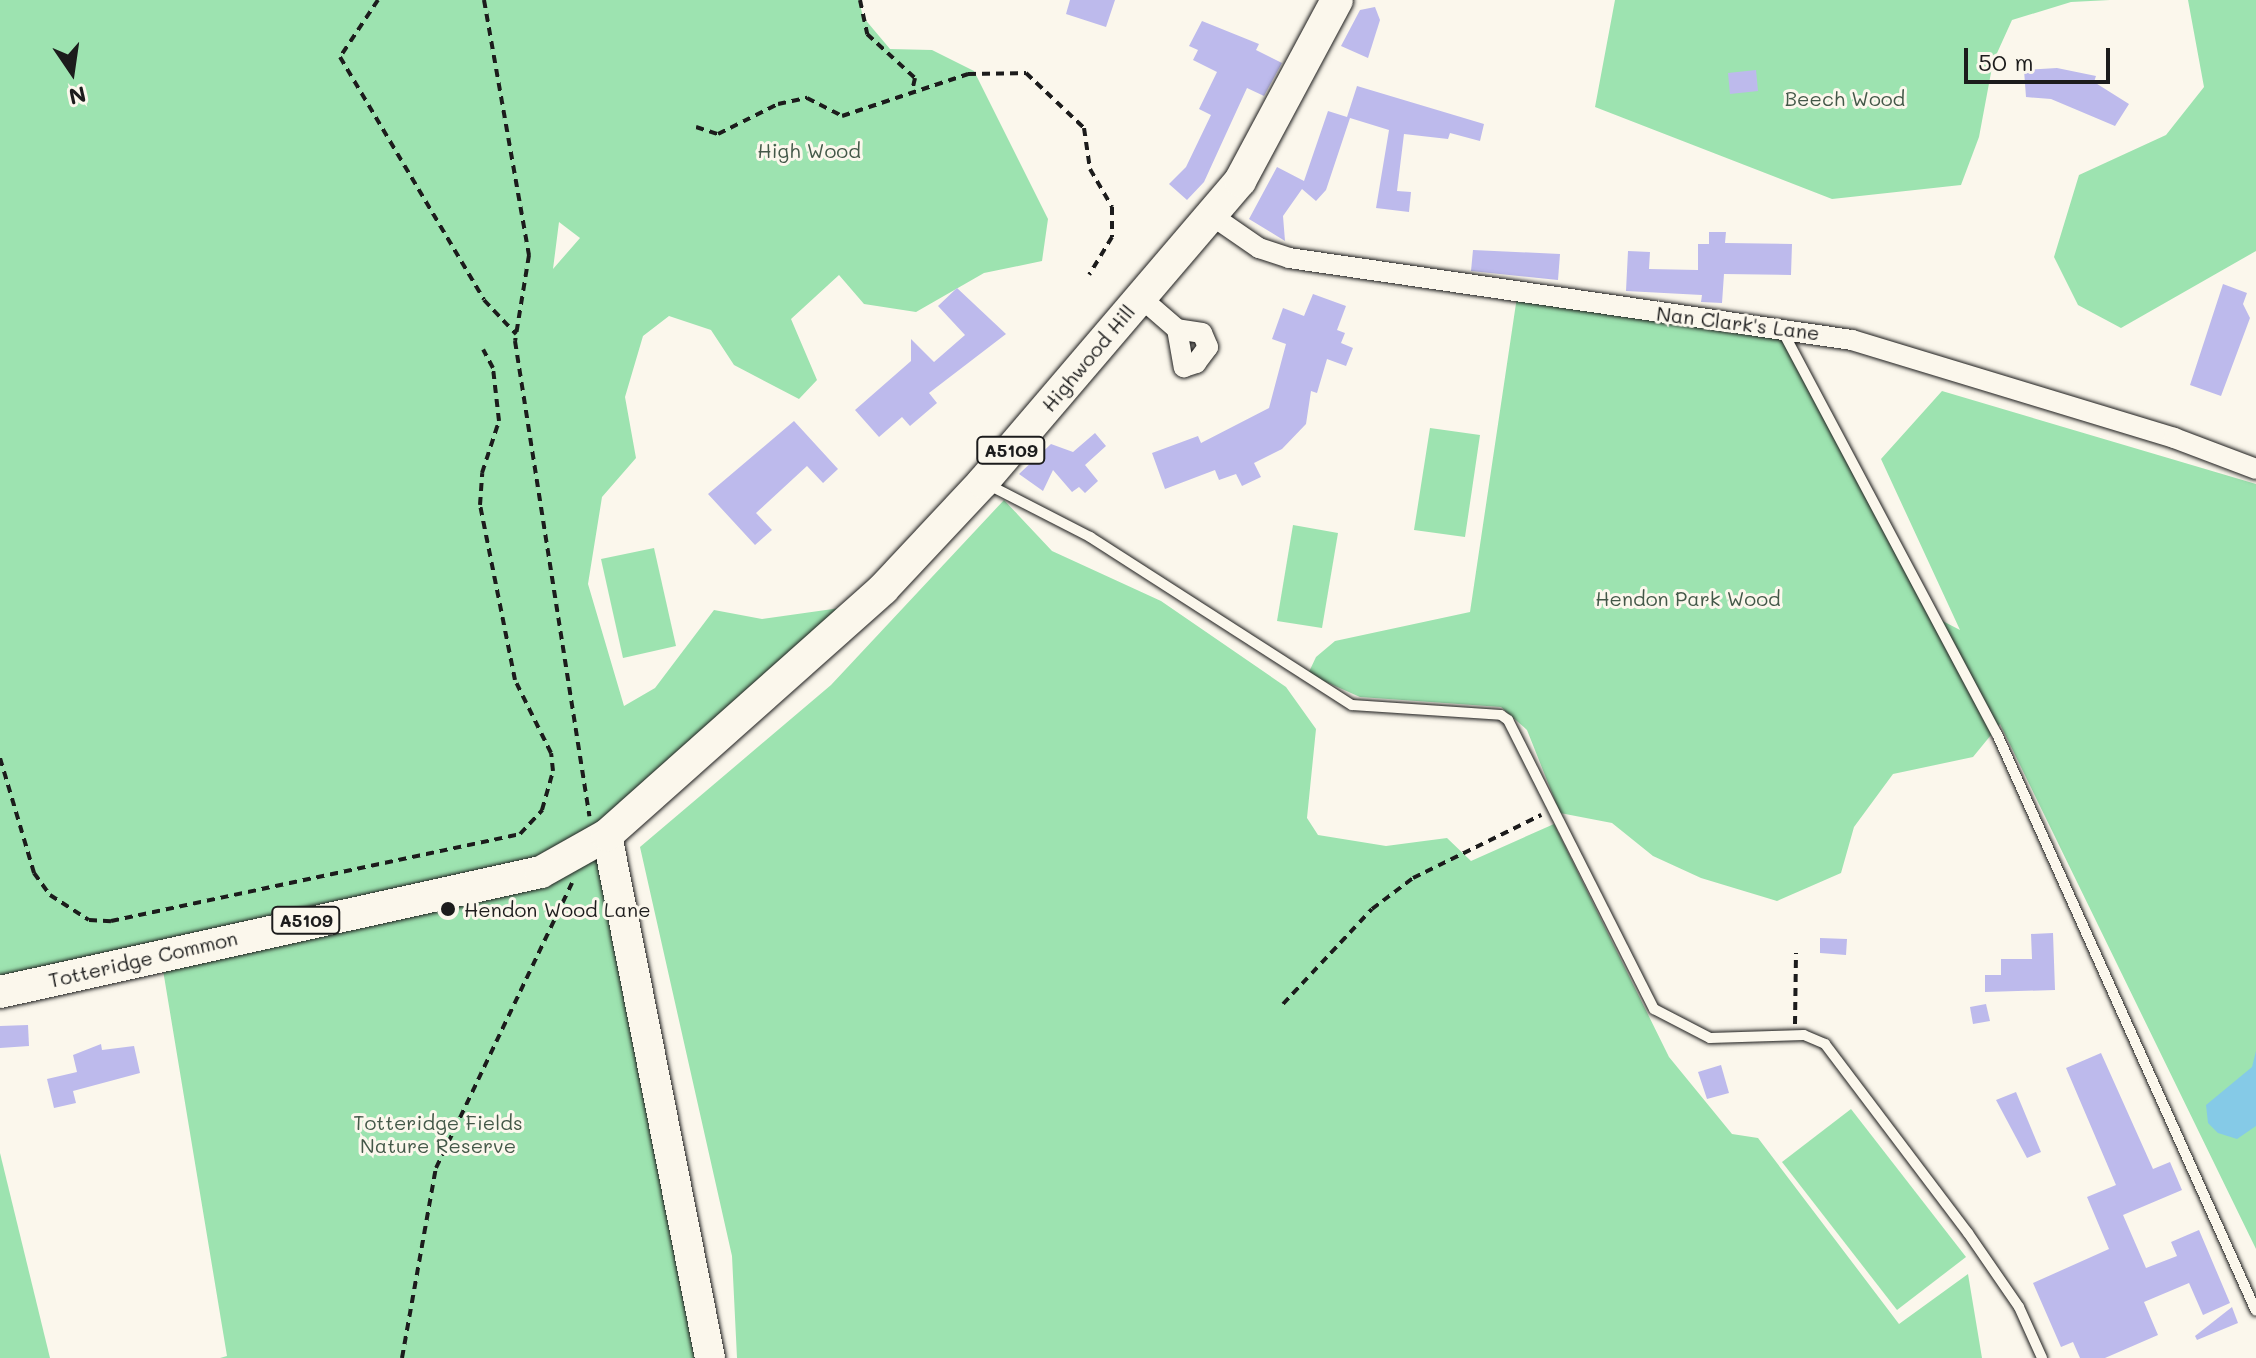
<!DOCTYPE html>
<html>
<head>
<meta charset="utf-8">
<style>
  body { margin:0 }
  #map { position:relative; width:2256px; height:1358px; overflow:hidden; background:#fbf7ec; font-family:Mali,sans-serif }
  div>[style] { position:absolute }
  .green>* { inset:0; background:#9de3b0 }
  .water>* { inset:0; background:#85cae7 }
  .building>* { inset:0; background:#bdbaec }
  .path>* { height:4px; margin-top:-2px; transform-origin:0; background:repeating-linear-gradient(90deg,#1c1c1c 0 8px,transparent 0 14px) }
  .roads { filter:drop-shadow(0 0 2px #1c1c1c) drop-shadow(0 0 2px #1c1c1c) }
  .lane>* { height:10px; margin:-5px; padding:0 5px; transform-origin:5px; border-radius:5px; background:#fbf7ec }
  .street>* { height:20px; margin:-10px; padding:0 10px; transform-origin:10px; border-radius:10px; background:#fbf7ec }
  .secondary>* { height:30px; margin:-15px; padding:0 15px; transform-origin:15px; border-radius:15px; background:#fbf7ec }
  .primary>* { height:32px; margin:-16px; padding:0 16px; transform-origin:16px; border-radius:16px; background:#fbf7ec }
  .dots>* { width:22px; height:22px; translate:-50% -50%; box-sizing:border-box; border:4px solid #fbf7ec; border-radius:50% }
  span { translate:-50% -50%; white-space:nowrap; text-align:center; line-height:1.15; -webkit-text-stroke:6px #fbf7ec; paint-order:stroke }
  .shield-label span { padding:2px 6px; background:#fbf7ec; border:2px solid; border-radius:6px; -webkit-text-stroke-width:0 }
  .shield-label { font-size:18px; color:#1c1c1c; font-weight:700 }
  .park-label { font-size:20px; color:#435848 }
  .street-label { font-size:20px; color:#1c1c1c }
  .poi-label { font-size:20px; color:#1c1c1c }
  .left { translate:0 -50%; text-align:left }
  .north { position:absolute; left:32px; top:32px; width:80px; height:80px; -webkit-text-stroke:6px #fbf7ec; paint-order:stroke; rotate:167deg; font-size:22px; font-weight:700; line-height:32px; text-align:center; color:#1c1c1c }
  .north::after { content:''; display:block; margin:auto; width:28px; height:36px; background:#1c1c1c; clip-path:polygon(50% 0,100% 100%,50% 72%,0 100%) }
  .scale { position:absolute; left:1964px; top:48px; width:146px; height:36px; box-sizing:border-box; border:4px solid #1c1c1c; border-top:0; padding-left:10px; font-size:24px; line-height:28px; white-space:nowrap; color:#1c1c1c; -webkit-text-stroke:6px #fbf7ec; paint-order:stroke }
</style>
</head>
<body>
<div id="map">
  <div class="green">
    <i style="clip-path:polygon(evenodd,0 0,859px 0,863px 17px,890px 49px,932px 50px,974px 71px,1048px 219px,1042px 261px,984px 273px,916px 312px,864px 304px,839px 275px,791px 319px,817px 380px,799px 399px,734px 365px,711px 330px,669px 316px,643px 336px,625px 397px,636px 458px,602px 497px,588px 584px,624px 706px,655px 688px,714px 610px,762px 619px,840px 608px,614px 821px,710px 1358px,220px 1358px,227px 1356px,162px 964px,0 992px,0 0,559px 222px,580px 238px,553px 269px,559px 222px)"></i>
    <i style="clip-path:polygon(1615px 0,2110px 0,2071px 2px,2012px 20px,1993px 62px,1979px 137px,1961px 185px,1832px 199px,1595px 107px)"></i>
    <i style="clip-path:polygon(2188px 0,2256px 0,2256px 251px,2121px 328px,2078px 305px,2054px 257px,2079px 175px,2166px 135px,2204px 87px)"></i>
    <i style="clip-path:polygon(1518px 290px,1779px 324px,1933px 616px,1960px 630px,1881px 459px,1942px 391px,2256px 484px,2256px 1249px,2000px 724px,1973px 757px,1893px 774px,1854px 827px,1841px 873px,1777px 901px,1701px 878px,1653px 856px,1612px 823px,1560px 813px,1527px 730px,1501px 707px,1360px 697px,1308px 674px,1316px 657px,1335px 641px,1470px 612px)"></i>
    <i style="clip-path:polygon(1430px 428px,1480px 435px,1465px 537px,1414px 530px)"></i>
    <i style="clip-path:polygon(1004px 500px,1052px 551px,1161px 601px,1286px 687px,1316px 729px,1307px 818px,1318px 835px,1386px 846px,1447px 838px,1471px 861px,1554px 824px,1669px 1057px,1732px 1134px,1758px 1138px,1899px 1324px,1968px 1274px,1982px 1358px,737px 1358px,732px 1256px,640px 847px,831px 685px)"></i>
    <i style="clip-path:polygon(1293px 525px,1338px 533px,1322px 628px,1277px 621px)"></i>
    <i style="clip-path:polygon(654px 548px,676px 646px,623px 658px,601px 559px)"></i>
    <i style="clip-path:polygon(1851px 1109px,1966px 1257px,1897px 1310px,1782px 1162px)"></i>
    <i style="clip-path:polygon(0 1153px,50px 1358px,0 1358px)"></i>
  </div>
  <div class="water">
    <i style="clip-path:polygon(2256px 1051px,2256px 1126px,2237px 1139px,2218px 1133px,2208px 1123px,2206px 1105px,2252px 1067px)"></i>
  </div>
  <div class="building">
    <i style="clip-path:polygon(1070px 0,1115px 0,1106px 27px,1066px 14px)"></i>
    <i style="clip-path:polygon(1375px 7px,1380px 20px,1368px 58px,1341px 46px,1360px 10px)"></i>
    <i style="clip-path:polygon(1202px 21px,1259px 44px,1256px 50px,1282px 63px,1264px 96px,1247px 88px,1204px 182px,1187px 200px,1169px 184px,1186px 167px,1211px 115px,1199px 109px,1217px 72px,1193px 60px,1198px 50px,1189px 46px)"></i>
    <i style="clip-path:polygon(2057px 68px,2096px 76px,2094px 82px,2129px 104px,2115px 126px,2051px 99px,2026px 97px,2024px 70px)"></i>
    <i style="clip-path:polygon(1756px 70px,1758px 91px,1730px 94px,1728px 73px)"></i>
    <i style="clip-path:polygon(1357px 86px,1484px 124px,1480px 141px,1450px 133px,1448px 139px,1404px 134px,1397px 191px,1411px 192px,1409px 212px,1376px 208px,1389px 130px,1350px 118px,1326px 190px,1316px 201px,1302px 189px,1283px 216px,1285px 241px,1249px 219px,1277px 167px,1304px 181px,1328px 111px,1347px 117px)"></i>
    <i style="clip-path:polygon(1709px 232px,1726px 232px,1725px 243px,1792px 244px,1791px 275px,1724px 274px,1722px 303px,1701px 302px,1702px 295px,1626px 291px,1628px 251px,1650px 252px,1649px 269px,1698px 270px,1698px 244px,1709px 244px)"></i>
    <i style="clip-path:polygon(1473px 250px,1560px 254px,1558px 280px,1471px 271px)"></i>
    <i style="clip-path:polygon(2223px 284px,2247px 293px,2243px 304px,2250px 318px,2221px 396px,2190px 385px)"></i>
    <i style="clip-path:polygon(957px 288px,1006px 334px,929px 393px,937px 403px,910px 426px,902px 417px,879px 437px,855px 410px,911px 361px,911px 339px,934px 362px,965px 335px,938px 306px)"></i>
    <i style="clip-path:polygon(1313px 294px,1346px 306px,1337px 330px,1345px 333px,1341px 343px,1353px 348px,1346px 366px,1327px 359px,1317px 393px,1311px 391px,1306px 424px,1282px 449px,1254px 463px,1261px 477px,1242px 486px,1236px 474px,1219px 480px,1215px 470px,1165px 489px,1152px 453px,1198px 436px,1201px 443px,1269px 408px,1286px 344px,1272px 339px,1283px 308px,1304px 316px)"></i>
    <i style="clip-path:polygon(794px 421px,838px 469px,823px 483px,807px 466px,756px 513px,772px 530px,755px 545px,708px 494px)"></i>
    <i style="clip-path:polygon(1095px 433px,1106px 446px,1085px 465px,1098px 481px,1085px 493px,1079px 487px,1072px 492px,1053px 470px,1043px 491px,1019px 474px,1051px 444px,1073px 452px)"></i>
    <i style="clip-path:polygon(2053px 933px,2055px 990px,1985px 992px,1985px 975px,2001px 975px,2001px 959px,2032px 959px,2031px 934px)"></i>
    <i style="clip-path:polygon(1820px 938px,1847px 939px,1846px 955px,1820px 953px)"></i>
    <i style="clip-path:polygon(1986px 1004px,1990px 1021px,1973px 1024px,1970px 1007px)"></i>
    <i style="clip-path:polygon(28px 1025px,29px 1046px,0 1048px,0 1026px)"></i>
    <i style="clip-path:polygon(101px 1044px,102px 1050px,134px 1046px,140px 1073px,73px 1091px,76px 1103px,54px 1108px,47px 1079px,77px 1072px,73px 1055px)"></i>
    <i style="clip-path:polygon(2101px 1053px,2153px 1169px,2170px 1162px,2182px 1190px,2123px 1215px,2146px 1268px,2177px 1256px,2171px 1242px,2199px 1230px,2230px 1303px,2203px 1315px,2189px 1283px,2144px 1302px,2158px 1335px,2105px 1358px,2080px 1358px,2073px 1342px,2061px 1347px,2033px 1283px,2109px 1249px,2087px 1197px,2116px 1185px,2066px 1068px)"></i>
    <i style="clip-path:polygon(1721px 1065px,1729px 1093px,1707px 1099px,1698px 1072px)"></i>
    <i style="clip-path:polygon(2016px 1092px,2041px 1152px,2027px 1158px,1996px 1100px)"></i>
    <i style="clip-path:polygon(2232px 1307px,2238px 1323px,2197px 1340px,2195px 1336px)"></i>
  </div>
  <div class="path">
    <i style="left:378px;top:0;width:69px;rotate:123.7deg"></i>
    <i style="left:340px;top:57px;width:282px;rotate:59.3deg"></i>
    <i style="left:484px;top:300px;width:47px;rotate:46.7deg"></i>
    <i style="left:484px;top:0;width:259px;rotate:80deg"></i>
    <i style="left:529px;top:255px;width:87px;rotate:99.2deg"></i>
    <i style="left:515px;top:341px;width:481px;rotate:81.1deg"></i>
    <i style="left:860px;top:0;width:35px;rotate:78deg"></i>
    <i style="left:867px;top:34px;width:65px;rotate:42.5deg"></i>
    <i style="left:915px;top:78px;width:13px;rotate:103deg"></i>
    <i style="left:696px;top:127px;width:23px;rotate:18deg"></i>
    <i style="left:718px;top:134px;width:67px;rotate:-26.6deg"></i>
    <i style="left:778px;top:104px;width:30px;rotate:-12deg"></i>
    <i style="left:807px;top:98px;width:39px;rotate:27deg"></i>
    <i style="left:842px;top:116px;width:133px;rotate:-18.4deg"></i>
    <i style="left:968px;top:74px;width:58px;rotate:-1deg"></i>
    <i style="left:1026px;top:73px;width:80px;rotate:43.5deg"></i>
    <i style="left:1084px;top:128px;width:41px;rotate:81.7deg"></i>
    <i style="left:1090px;top:169px;width:44px;rotate:59.9deg"></i>
    <i style="left:1112px;top:207px;width:30px;rotate:90deg"></i>
    <i style="left:1112px;top:237px;width:44px;rotate:121.2deg"></i>
    <i style="left:0;top:758px;width:120px;rotate:73.5deg"></i>
    <i style="left:34px;top:873px;width:27px;rotate:54deg"></i>
    <i style="left:50px;top:895px;width:46px;rotate:32.7deg"></i>
    <i style="left:89px;top:920px;width:22px;rotate:3deg"></i>
    <i style="left:111px;top:921px;width:418px;rotate:-12deg"></i>
    <i style="left:520px;top:834px;width:33px;rotate:-47deg"></i>
    <i style="left:542px;top:810px;width:41px;rotate:-74.2deg"></i>
    <i style="left:553px;top:771px;width:18px;rotate:-96deg"></i>
    <i style="left:551px;top:753px;width:81px;rotate:-116.3deg"></i>
    <i style="left:515px;top:680px;width:178px;rotate:-101.3deg"></i>
    <i style="left:480px;top:505px;width:32px;rotate:-86deg"></i>
    <i style="left:482px;top:473px;width:55px;rotate:-71.9deg"></i>
    <i style="left:499px;top:421px;width:53px;rotate:-96.5deg"></i>
    <i style="left:493px;top:368px;width:21px;rotate:-118deg"></i>
    <i style="left:1283px;top:1004px;width:130px;rotate:-46.9deg"></i>
    <i style="left:1372px;top:909px;width:51px;rotate:-37.1deg"></i>
    <i style="left:1413px;top:878px;width:143px;rotate:-26.2deg"></i>
    <i style="left:1795px;top:1024px;width:71px;rotate:-89.2deg"></i>
    <i style="left:402px;top:1358px;width:193px;rotate:-79.9deg"></i>
    <i style="left:436px;top:1168px;width:316px;rotate:-64.5deg"></i>
  </div>
  <div class="roads">
    <div class="lane">
      <i style="left:1782px;top:330px;width:458px;rotate:62deg"></i>
      <i style="left:1997px;top:734px;width:632px;rotate:65.83deg"></i>
      <i style="left:989px;top:485px;width:114px;rotate:27.2deg"></i>
      <i style="left:1090px;top:537px;width:311px;rotate:32.7deg"></i>
      <i style="left:1352px;top:705px;width:149px;rotate:3.8deg"></i>
      <i style="left:1501px;top:715px;width:9px;rotate:36deg"></i>
      <i style="left:1508px;top:720px;width:324px;rotate:63.2deg"></i>
      <i style="left:1654px;top:1009px;width:63px;rotate:27.4deg"></i>
      <i style="left:1710px;top:1038px;width:94px;rotate:-1.8deg"></i>
      <i style="left:1804px;top:1035px;width:23px;rotate:23deg"></i>
      <i style="left:1825px;top:1044px;width:237px;rotate:52.9deg"></i>
      <i style="left:1968px;top:1233px;width:90px;rotate:55.4deg"></i>
      <i style="left:2019px;top:1307px;width:56px;rotate:65.7deg"></i>
    </div>
    <div class="street">
      <i style="left:1214px;top:217px;width:55px;rotate:34.6deg"></i>
      <i style="left:1259px;top:248px;width:32px;rotate:18deg"></i>
      <i style="left:1289px;top:258px;width:569px;rotate:8.29deg"></i>
      <i style="left:1852px;top:340px;width:337px;rotate:16.9deg"></i>
      <i style="left:2174px;top:438px;width:88px;rotate:20.7deg"></i>
      <i style="left:1140px;top:297px;width:49px;rotate:40.9deg"></i>
      <i style="left:1177px;top:329px;width:39px;rotate:80deg"></i>
      <i style="left:1184px;top:367px;width:13px;rotate:-18deg"></i>
      <i style="left:1196px;top:363px;width:20px;rotate:-53deg"></i>
      <i style="left:1208px;top:347px;width:15px;rotate:-113deg"></i>
      <i style="left:1202px;top:333px;width:25px;rotate:-171deg"></i>
    </div>
    <div class="secondary">
      <i style="left:607px;top:835px;width:533px;rotate:78.86deg"></i>
    </div>
    <div class="primary">
      <i style="left:0;top:992px;width:554px;rotate:-12.51deg"></i>
      <i style="left:541px;top:872px;width:76px;rotate:-29.3deg"></i>
      <i style="left:607px;top:835px;width:370px;rotate:-41.7deg"></i>
      <i style="left:883px;top:589px;width:146px;rotate:-46.9deg"></i>
      <i style="left:983px;top:482px;width:396px;rotate:-49.5deg"></i>
      <i style="left:1240px;top:181px;width:205px;rotate:-61.8deg"></i>
    </div>
  </div>
  <div class="dots">
    <i style="left:448px;top:909px;background:#1c1c1c"></i>
  </div>
  <div class="shield-label">
    <span style="left:1011px;top:450px">A5109</span>
    <span style="left:306px;top:920px">A5109</span>
  </div>
  <div class="park-label">
    <span style="left:1845px;top:98px">Beech Wood</span>
    <span style="left:809px;top:150px">High Wood</span>
    <span style="left:1688px;top:598px">Hendon Park Wood</span>
    <span style="left:438px;top:1134px">Totteridge Fields<br>Nature Reserve</span>
  </div>
  <div class="street-label">
    <span style="left:1738px;top:323px;rotate:7deg">Nan Clark's Lane</span>
    <span style="left:1088px;top:358px;rotate:-50deg">Highwood Hill</span>
    <span style="left:143px;top:959px;rotate:-13deg">Totteridge Common</span>
  </div>
  <div class="poi-label">
    <span class="left" style="left:464px;top:909px">Hendon Wood Lane</span>
  </div>
  <div class="north">N</div>
  <div class="scale">50 m</div>
</div>
</body>
</html>
